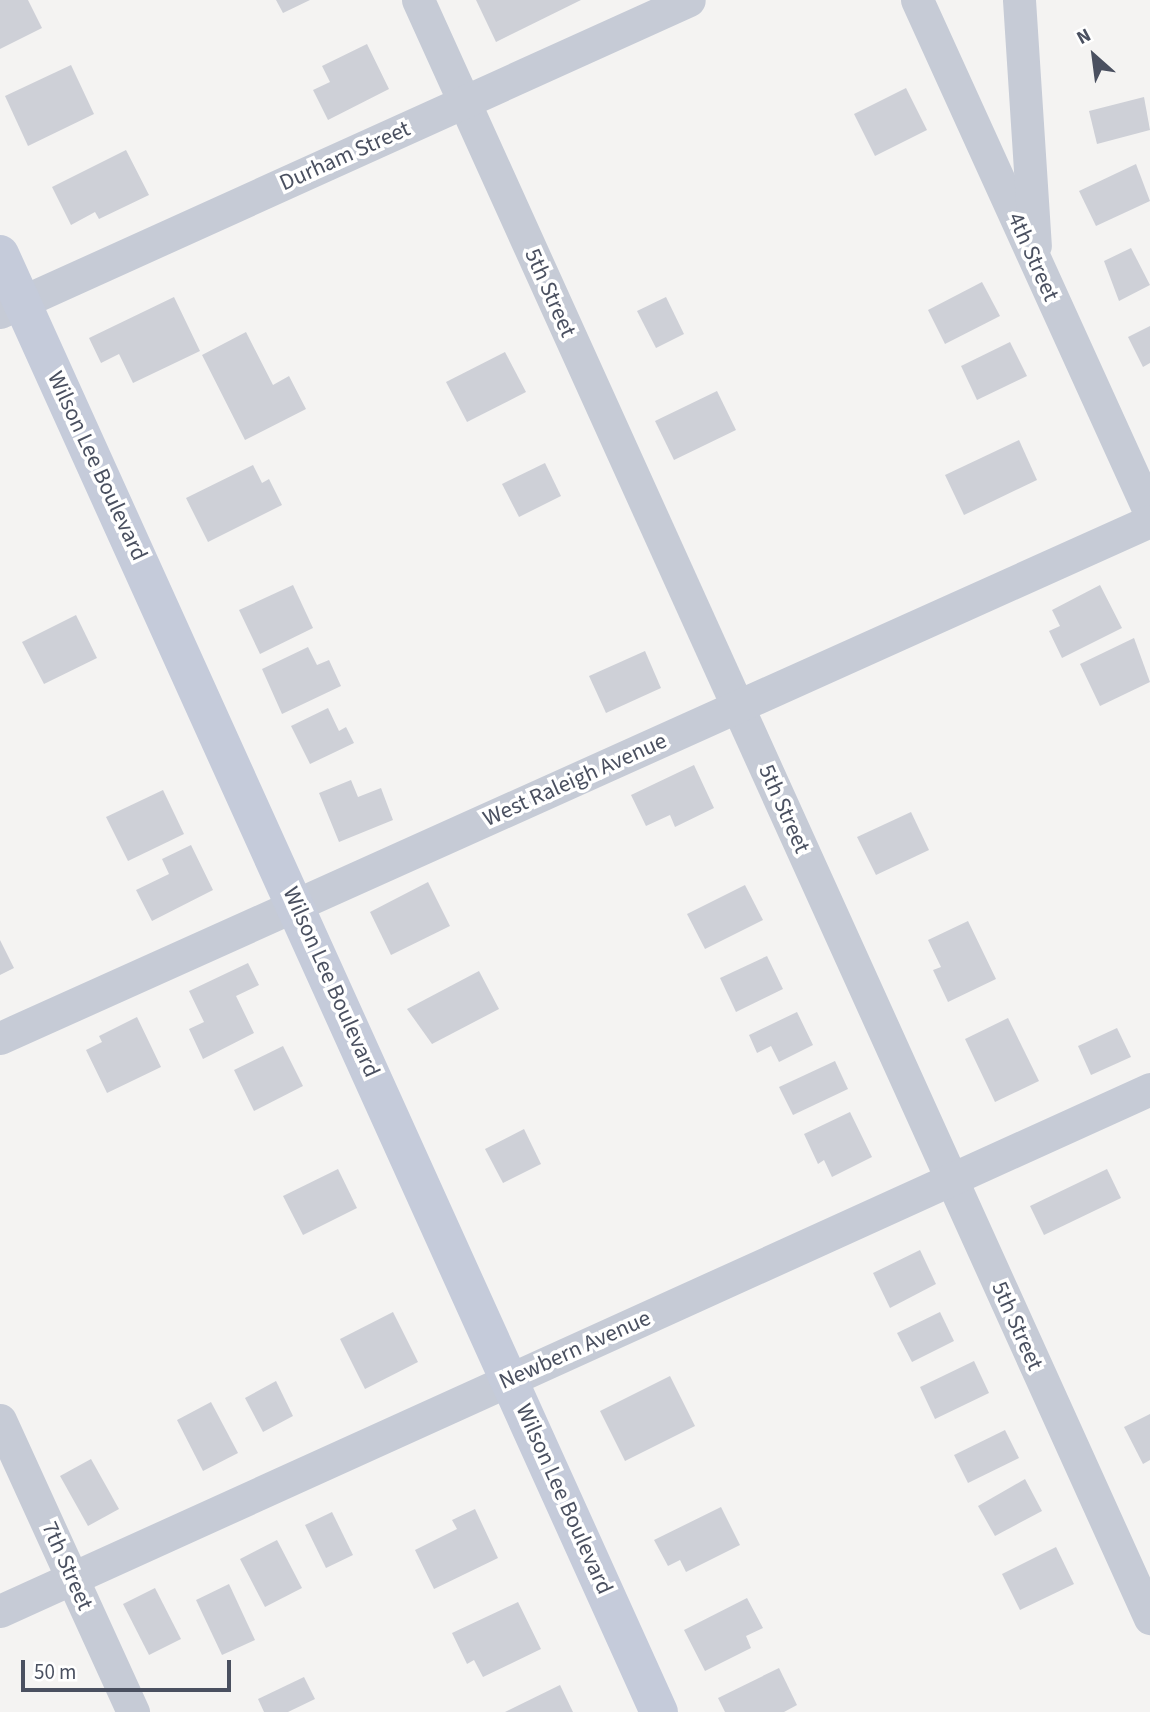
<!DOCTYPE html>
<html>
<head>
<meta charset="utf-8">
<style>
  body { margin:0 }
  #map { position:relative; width:1150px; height:1712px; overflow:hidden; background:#f4f3f2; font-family:"Source Sans 3",sans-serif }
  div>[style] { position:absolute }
  .building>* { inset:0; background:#ced0d7 }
  .street>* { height:33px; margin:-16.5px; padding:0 16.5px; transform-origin:16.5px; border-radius:16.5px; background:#c6cbd6 }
  .secondary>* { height:38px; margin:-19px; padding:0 19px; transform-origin:19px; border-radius:19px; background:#c5cbda }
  span { translate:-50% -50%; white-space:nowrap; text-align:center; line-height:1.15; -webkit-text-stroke:7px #fff; paint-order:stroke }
  .street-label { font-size:23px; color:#4a5060 }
  .north { position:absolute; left:1059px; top:21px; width:70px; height:70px; -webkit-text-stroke:5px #fff; paint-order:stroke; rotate:332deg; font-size:19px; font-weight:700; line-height:28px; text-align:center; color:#4a5060 }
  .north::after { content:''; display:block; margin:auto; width:24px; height:32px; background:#4a5060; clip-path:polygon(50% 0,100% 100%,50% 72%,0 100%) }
  .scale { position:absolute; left:21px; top:1660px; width:210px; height:32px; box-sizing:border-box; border:4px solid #4a5060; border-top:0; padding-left:9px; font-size:21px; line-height:24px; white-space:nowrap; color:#4a5060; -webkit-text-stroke:5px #fff; paint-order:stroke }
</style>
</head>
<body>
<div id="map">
  <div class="building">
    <i style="clip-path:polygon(0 0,28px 0,42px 28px,0 49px)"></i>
    <i style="clip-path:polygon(276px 0,310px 0,283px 13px)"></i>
    <i style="clip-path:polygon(476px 0,581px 0,496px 42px)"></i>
    <i style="clip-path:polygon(367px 44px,389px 89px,328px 120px,313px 90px,330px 82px,322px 66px)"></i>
    <i style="clip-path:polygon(71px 65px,94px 114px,28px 146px,5px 96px)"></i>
    <i style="clip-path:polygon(906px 88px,927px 130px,875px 156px,854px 114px)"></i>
    <i style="clip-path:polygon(1144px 97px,1150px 130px,1097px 144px,1089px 111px)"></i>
    <i style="clip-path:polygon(126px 150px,149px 195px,99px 219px,95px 212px,71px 225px,52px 187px)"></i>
    <i style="clip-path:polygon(1136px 164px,1150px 201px,1096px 226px,1079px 191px)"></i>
    <i style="clip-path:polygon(1131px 248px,1150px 285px,1119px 301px,1104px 261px)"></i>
    <i style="clip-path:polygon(982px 282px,1000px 316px,945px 344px,928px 310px)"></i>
    <i style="clip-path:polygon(174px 297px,200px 351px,133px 383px,119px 354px,101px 363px,89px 338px)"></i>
    <i style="clip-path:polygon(666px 297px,684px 334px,656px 348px,637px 311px)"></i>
    <i style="clip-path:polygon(1150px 326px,1150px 363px,1143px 367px,1128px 337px)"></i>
    <i style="clip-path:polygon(246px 332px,273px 385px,289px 376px,306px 409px,245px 440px,202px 355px)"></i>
    <i style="clip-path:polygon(1010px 342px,1027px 376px,977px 400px,961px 366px)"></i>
    <i style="clip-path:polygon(505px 352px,526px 392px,467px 422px,446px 382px)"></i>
    <i style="clip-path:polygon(717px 391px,736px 430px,674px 460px,655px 421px)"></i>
    <i style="clip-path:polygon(1019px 440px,1037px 480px,964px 515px,945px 475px)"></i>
    <i style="clip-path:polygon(545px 463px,561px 496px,519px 517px,502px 484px)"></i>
    <i style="clip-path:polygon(253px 465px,262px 483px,269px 479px,282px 505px,208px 542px,186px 498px)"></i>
    <i style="clip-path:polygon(293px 585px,313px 628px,260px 654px,239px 610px)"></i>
    <i style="clip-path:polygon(1100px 585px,1122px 628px,1062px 658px,1049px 631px,1060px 626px,1052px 610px)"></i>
    <i style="clip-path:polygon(76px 615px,97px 658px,44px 684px,22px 642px)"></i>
    <i style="clip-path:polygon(1134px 638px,1150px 682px,1100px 706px,1080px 664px)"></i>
    <i style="clip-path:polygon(308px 647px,317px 665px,329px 660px,341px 686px,282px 714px,262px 669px)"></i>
    <i style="clip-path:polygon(645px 651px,661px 688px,606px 713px,589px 676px)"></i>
    <i style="clip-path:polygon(328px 708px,339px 731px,346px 727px,354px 743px,310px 764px,291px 726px)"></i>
    <i style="clip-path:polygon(694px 765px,714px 808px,675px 827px,670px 815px,646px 826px,631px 795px)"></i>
    <i style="clip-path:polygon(351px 780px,358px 797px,381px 788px,393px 820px,339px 842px,319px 793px)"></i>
    <i style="clip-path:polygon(163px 790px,184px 834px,128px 861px,106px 817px)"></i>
    <i style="clip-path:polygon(911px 812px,929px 850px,876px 875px,857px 837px)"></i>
    <i style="clip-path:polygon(191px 845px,213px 890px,152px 921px,136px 890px,169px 874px,162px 859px)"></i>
    <i style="clip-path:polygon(428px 882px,450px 926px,391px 955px,370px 912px)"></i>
    <i style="clip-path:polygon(745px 885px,763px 920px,705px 949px,687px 914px)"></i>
    <i style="clip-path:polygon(968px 921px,996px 979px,948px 1002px,933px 970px,941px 967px,928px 940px)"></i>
    <i style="clip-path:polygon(0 940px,14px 968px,0 975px)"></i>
    <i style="clip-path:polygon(767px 956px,783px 989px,736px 1012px,720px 978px)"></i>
    <i style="clip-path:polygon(248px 963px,259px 985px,236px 996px,254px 1033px,203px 1059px,189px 1029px,204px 1022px,189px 991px)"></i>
    <i style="clip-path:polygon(479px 971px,499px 1009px,432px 1044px,407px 1009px)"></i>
    <i style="clip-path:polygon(797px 1012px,813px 1045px,779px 1062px,771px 1046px,757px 1053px,749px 1035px)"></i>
    <i style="clip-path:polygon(137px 1017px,161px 1067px,107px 1093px,86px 1050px,102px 1042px,99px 1036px)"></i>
    <i style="clip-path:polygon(1008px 1018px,1039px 1081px,995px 1102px,965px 1039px)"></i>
    <i style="clip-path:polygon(1117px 1028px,1131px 1057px,1091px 1075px,1078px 1046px)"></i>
    <i style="clip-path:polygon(283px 1046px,303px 1086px,254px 1111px,234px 1070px)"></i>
    <i style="clip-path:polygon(835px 1061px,848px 1089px,793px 1115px,779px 1087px)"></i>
    <i style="clip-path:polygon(850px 1112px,872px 1157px,832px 1177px,824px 1160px,818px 1164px,804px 1134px)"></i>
    <i style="clip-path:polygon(524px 1129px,541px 1164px,503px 1183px,485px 1149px)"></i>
    <i style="clip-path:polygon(338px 1169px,357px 1208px,303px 1235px,283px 1196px)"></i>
    <i style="clip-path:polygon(1107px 1169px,1121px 1198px,1044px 1235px,1030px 1206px)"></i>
    <i style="clip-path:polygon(920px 1250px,936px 1284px,890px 1308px,873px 1273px)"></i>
    <i style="clip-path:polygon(393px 1312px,418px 1362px,365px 1389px,340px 1339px)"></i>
    <i style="clip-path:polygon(940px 1312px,954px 1341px,912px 1362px,897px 1333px)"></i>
    <i style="clip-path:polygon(974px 1361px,989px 1393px,935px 1419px,920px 1387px)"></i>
    <i style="clip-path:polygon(670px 1376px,695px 1426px,625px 1461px,600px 1411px)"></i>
    <i style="clip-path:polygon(276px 1381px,293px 1416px,263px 1432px,245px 1398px)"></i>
    <i style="clip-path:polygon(211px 1402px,238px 1453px,203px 1471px,177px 1420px)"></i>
    <i style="clip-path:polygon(1150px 1414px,1150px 1460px,1143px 1464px,1124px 1427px)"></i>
    <i style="clip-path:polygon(1005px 1430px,1019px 1458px,968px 1483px,954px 1455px)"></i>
    <i style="clip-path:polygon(91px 1459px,119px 1509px,88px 1526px,60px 1476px)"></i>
    <i style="clip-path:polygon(1025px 1479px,1042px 1511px,995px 1536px,978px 1506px)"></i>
    <i style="clip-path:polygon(721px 1507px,740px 1545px,686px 1572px,680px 1560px,668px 1566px,654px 1540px)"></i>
    <i style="clip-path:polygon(475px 1509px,498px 1558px,434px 1589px,415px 1550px,457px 1529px,452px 1520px)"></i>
    <i style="clip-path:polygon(332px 1512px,353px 1555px,326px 1568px,305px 1525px)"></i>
    <i style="clip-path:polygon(277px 1540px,302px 1588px,265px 1607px,240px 1559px)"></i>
    <i style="clip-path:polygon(1056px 1547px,1074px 1584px,1020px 1610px,1002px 1574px)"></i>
    <i style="clip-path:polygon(229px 1584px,255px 1640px,222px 1655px,196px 1600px)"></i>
    <i style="clip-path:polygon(155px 1588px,181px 1639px,149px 1655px,123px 1604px)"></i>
    <i style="clip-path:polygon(747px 1598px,763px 1628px,746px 1636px,751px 1648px,705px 1671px,684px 1630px)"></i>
    <i style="clip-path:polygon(518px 1602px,541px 1649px,483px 1677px,474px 1660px,467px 1664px,452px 1633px)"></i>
    <i style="clip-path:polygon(779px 1668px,797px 1705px,784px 1712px,725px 1712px,718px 1698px)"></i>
    <i style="clip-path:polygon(304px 1677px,315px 1699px,288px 1712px,264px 1712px,258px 1699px)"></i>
    <i style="clip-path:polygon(560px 1685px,573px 1712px,505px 1712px)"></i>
  </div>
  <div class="street">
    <i style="left:418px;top:0;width:1776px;rotate:65.66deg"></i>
    <i style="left:917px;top:0;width:563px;rotate:65.57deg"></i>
    <i style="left:1019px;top:0;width:246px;rotate:86.3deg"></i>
    <i style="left:0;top:312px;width:756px;rotate:-24.36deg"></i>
    <i style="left:0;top:1038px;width:1261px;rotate:-24.21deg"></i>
    <i style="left:0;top:1420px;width:321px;rotate:65.5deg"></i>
    <i style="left:0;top:1611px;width:1263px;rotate:-24.41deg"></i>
  </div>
  <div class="secondary">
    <i style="left:0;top:254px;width:1600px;rotate:65.68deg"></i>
  </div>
  <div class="street-label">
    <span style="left:345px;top:156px;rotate:-24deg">Durham Street</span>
    <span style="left:1033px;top:257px;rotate:66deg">4th Street</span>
    <span style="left:550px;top:293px;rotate:66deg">5th Street</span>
    <span style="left:97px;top:466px;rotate:65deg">Wilson Lee Boulevard</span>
    <span style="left:575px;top:780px;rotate:-24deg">West Raleigh Avenue</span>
    <span style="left:784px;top:809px;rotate:66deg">5th Street</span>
    <span style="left:331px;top:982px;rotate:66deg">Wilson Lee Boulevard</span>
    <span style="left:1017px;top:1326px;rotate:66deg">5th Street</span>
    <span style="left:575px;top:1350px;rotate:-24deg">Newbern Avenue</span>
    <span style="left:564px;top:1499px;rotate:66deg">Wilson Lee Boulevard</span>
    <span style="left:67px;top:1566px;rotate:66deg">7th Street</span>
  </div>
  <div class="north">N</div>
  <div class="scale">50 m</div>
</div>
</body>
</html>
